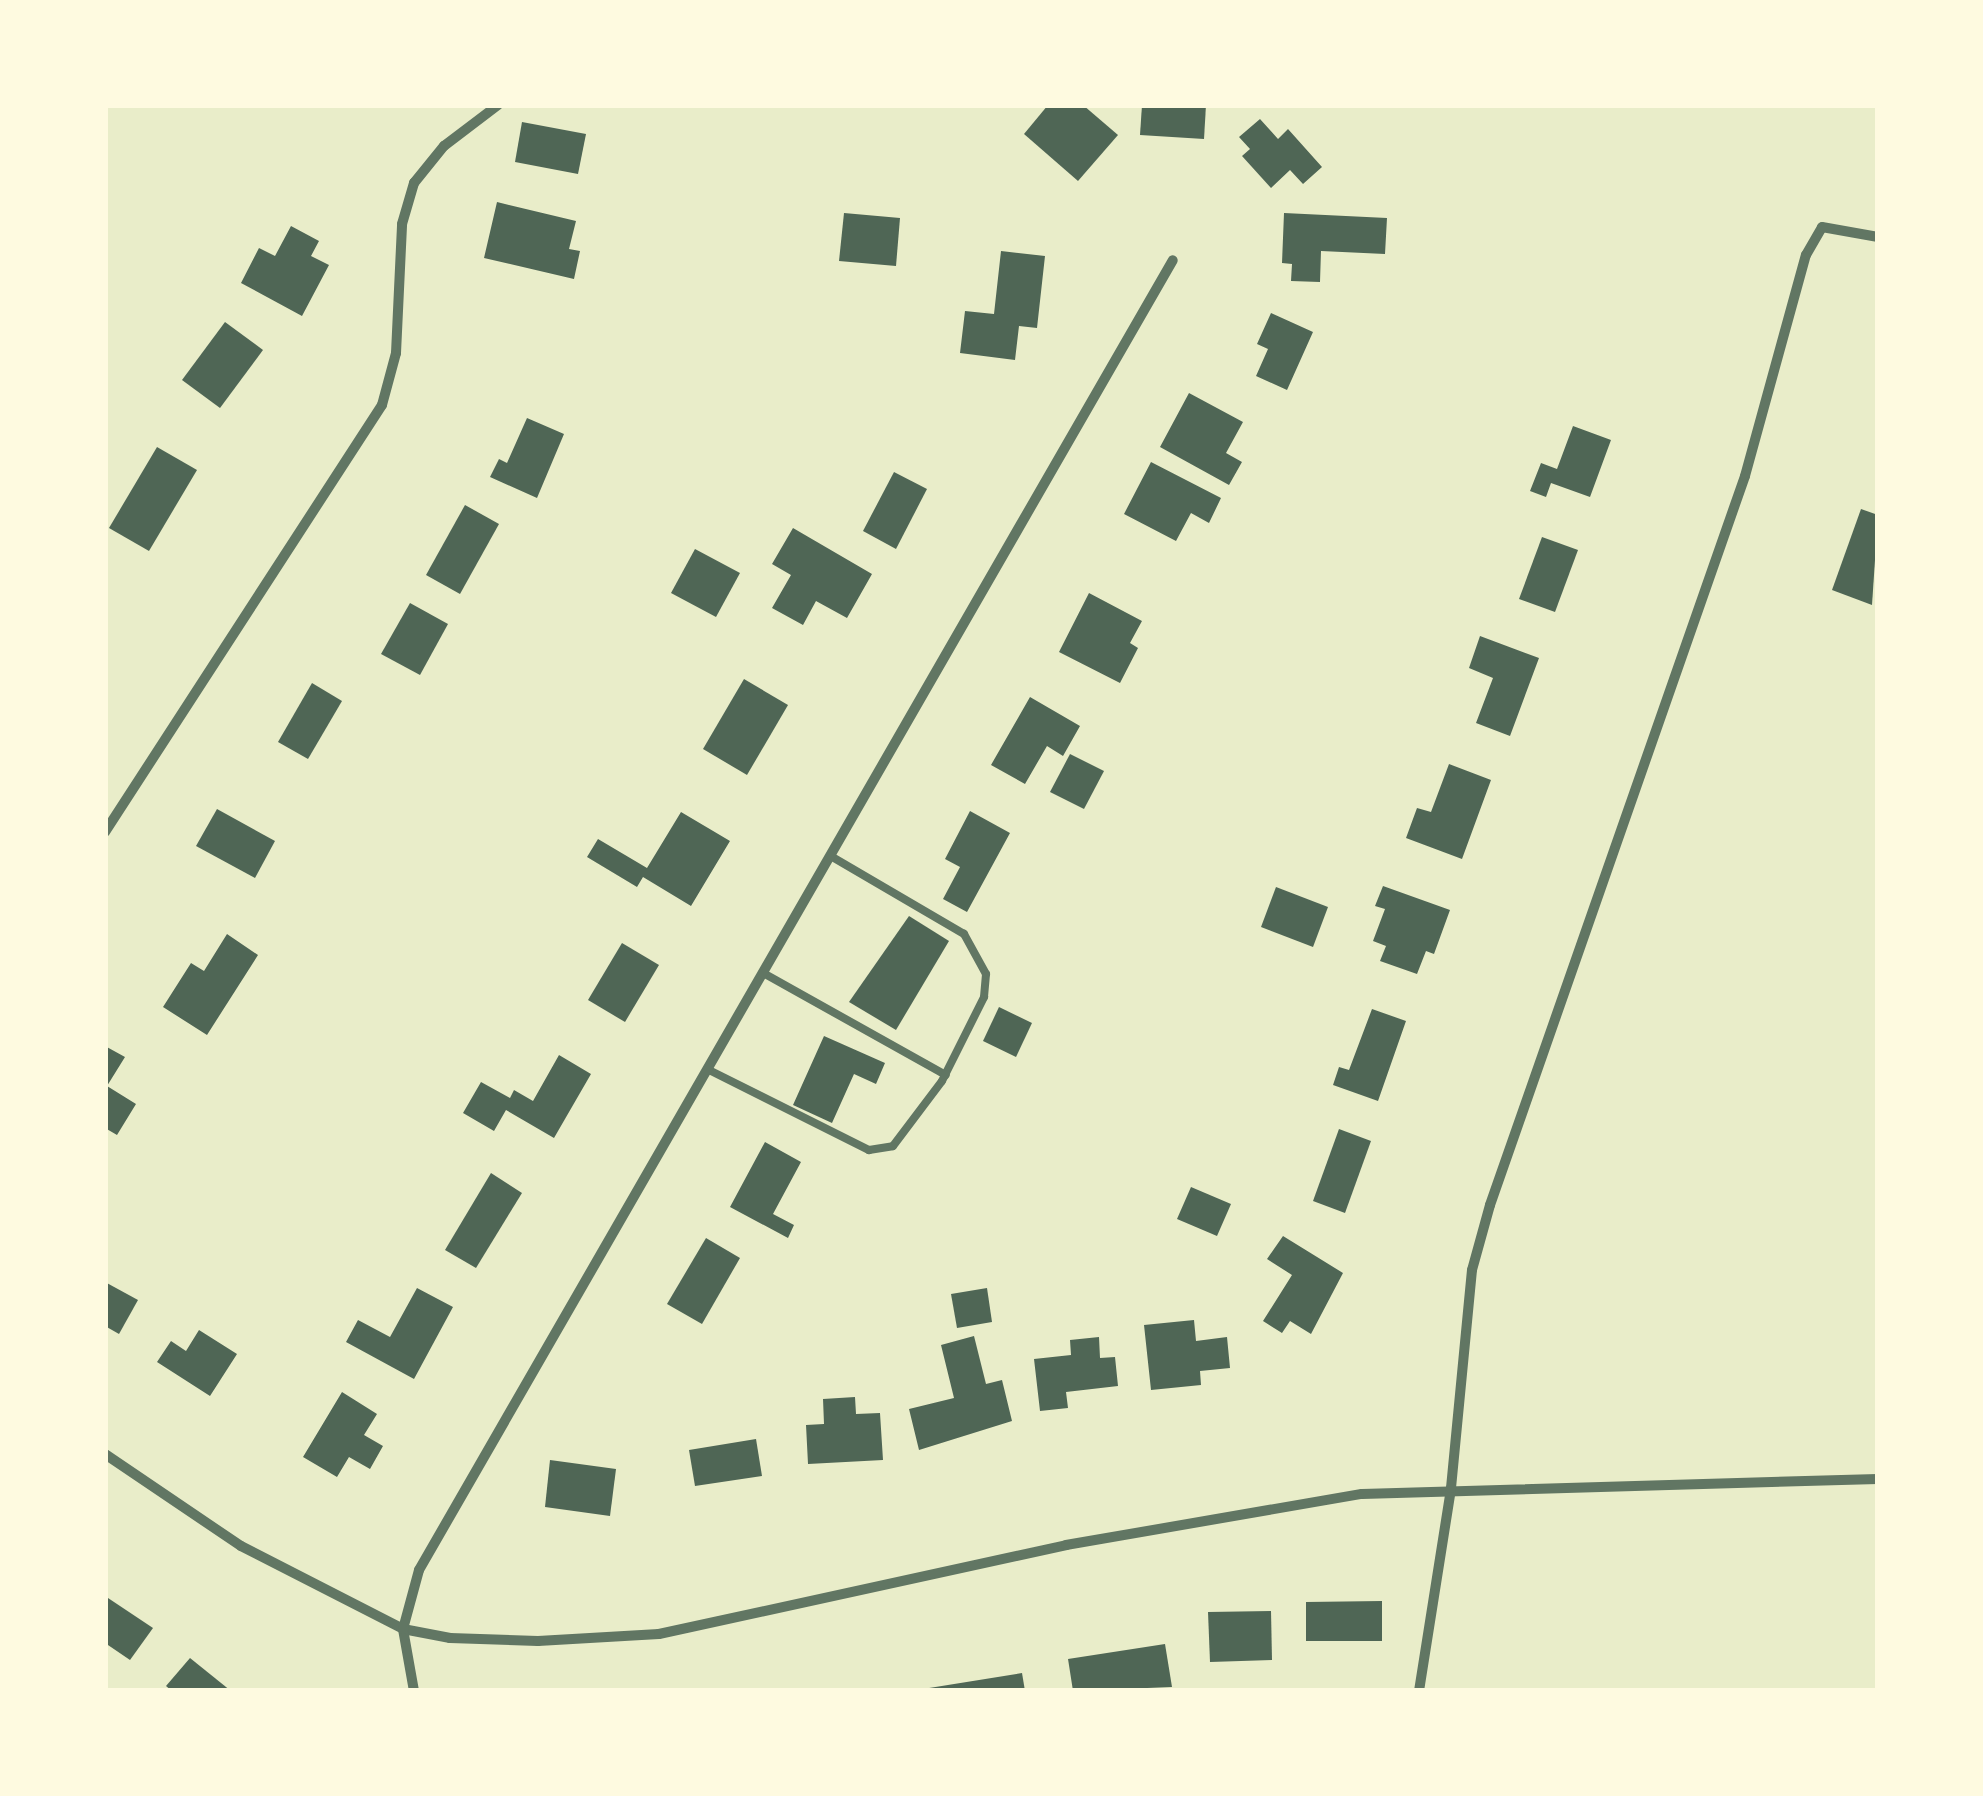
<!DOCTYPE html>
<html>
<head>
<meta charset="utf-8">
<style>
  body { margin:0 }
  #map { position:relative; width:1983px; height:1796px; overflow:hidden; background:#e9edc9; font-family:"Open Sans",sans-serif }
  div>[style] { position:absolute }
  .building>* { inset:0; background:#4f6655 }
  .service>* { height:8px; margin:-4px; padding:0 4px; transform-origin:4px; border-radius:4px; background:#617663 }
  .minor>* { height:10px; margin:-5px; padding:0 5px; transform-origin:5px; border-radius:5px; background:#617663 }
  span { translate:-50% -50%; white-space:nowrap; text-align:center; line-height:1.15; -webkit-text-stroke:8px #fefae0; paint-order:stroke }
  .frame { position:absolute; inset:0; border:108px solid #fefae0; pointer-events:none }
</style>
</head>
<body>
<div id="map">
  <div class="building">
    <i style="clip-path:polygon(1048px 105px,1083px 105px,1118px 135px,1078px 181px,1024px 134px)"></i>
    <i style="clip-path:polygon(1142px 105px,1206px 105px,1204px 139px,1140px 135px)"></i>
    <i style="clip-path:polygon(1260px 119px,1278px 139px,1288px 129px,1322px 167px,1303px 184px,1290px 170px,1271px 188px,1242px 156px,1250px 149px,1239px 137px)"></i>
    <i style="clip-path:polygon(522px 122px,586px 134px,578px 174px,515px 162px)"></i>
    <i style="clip-path:polygon(497px 202px,576px 221px,569px 249px,580px 251px,574px 279px,484px 258px)"></i>
    <i style="clip-path:polygon(844px 213px,900px 218px,896px 266px,839px 261px)"></i>
    <i style="clip-path:polygon(1284px 213px,1387px 218px,1385px 254px,1321px 251px,1320px 282px,1291px 281px,1292px 264px,1282px 263px)"></i>
    <i style="clip-path:polygon(291px 226px,319px 241px,311px 256px,329px 265px,302px 316px,241px 283px,259px 248px,275px 256px)"></i>
    <i style="clip-path:polygon(1001px 251px,1045px 256px,1037px 328px,1019px 326px,1015px 360px,960px 353px,965px 311px,994px 314px)"></i>
    <i style="clip-path:polygon(1271px 313px,1313px 332px,1287px 390px,1256px 376px,1268px 349px,1257px 344px)"></i>
    <i style="clip-path:polygon(225px 322px,263px 350px,220px 408px,182px 380px)"></i>
    <i style="clip-path:polygon(1189px 393px,1243px 422px,1226px 453px,1242px 462px,1229px 485px,1160px 447px)"></i>
    <i style="clip-path:polygon(527px 418px,564px 434px,537px 498px,490px 477px,499px 459px,507px 463px)"></i>
    <i style="clip-path:polygon(1573px 426px,1611px 440px,1590px 497px,1551px 483px,1546px 497px,1530px 491px,1541px 463px,1557px 469px)"></i>
    <i style="clip-path:polygon(157px 447px,197px 470px,149px 551px,109px 528px)"></i>
    <i style="clip-path:polygon(1151px 462px,1221px 498px,1209px 523px,1191px 513px,1176px 541px,1124px 514px)"></i>
    <i style="clip-path:polygon(894px 472px,927px 489px,896px 549px,863px 531px)"></i>
    <i style="clip-path:polygon(465px 505px,499px 524px,460px 594px,426px 575px)"></i>
    <i style="clip-path:polygon(1861px 509px,1878px 515px,1872px 605px,1832px 590px)"></i>
    <i style="clip-path:polygon(793px 528px,872px 574px,847px 618px,816px 601px,803px 625px,772px 608px,791px 575px,772px 564px)"></i>
    <i style="clip-path:polygon(1542px 537px,1578px 550px,1555px 612px,1519px 599px)"></i>
    <i style="clip-path:polygon(695px 549px,740px 573px,716px 617px,671px 593px)"></i>
    <i style="clip-path:polygon(1089px 593px,1142px 621px,1130px 643px,1138px 648px,1120px 683px,1059px 652px)"></i>
    <i style="clip-path:polygon(410px 603px,448px 624px,420px 675px,381px 654px)"></i>
    <i style="clip-path:polygon(1480px 636px,1539px 658px,1510px 736px,1476px 723px,1493px 678px,1469px 668px)"></i>
    <i style="clip-path:polygon(744px 679px,788px 705px,747px 775px,703px 749px)"></i>
    <i style="clip-path:polygon(312px 683px,342px 701px,308px 759px,278px 742px)"></i>
    <i style="clip-path:polygon(1030px 697px,1080px 726px,1063px 756px,1047px 746px,1025px 784px,991px 765px)"></i>
    <i style="clip-path:polygon(1070px 754px,1104px 771px,1084px 809px,1050px 792px)"></i>
    <i style="clip-path:polygon(1449px 764px,1491px 780px,1462px 859px,1406px 838px,1417px 808px,1431px 812px)"></i>
    <i style="clip-path:polygon(217px 809px,275px 841px,255px 878px,196px 846px)"></i>
    <i style="clip-path:polygon(970px 811px,1010px 833px,967px 912px,943px 899px,960px 867px,945px 859px)"></i>
    <i style="clip-path:polygon(681px 812px,730px 841px,691px 906px,643px 877px,637px 887px,587px 857px,598px 839px,647px 868px)"></i>
    <i style="clip-path:polygon(1383px 886px,1450px 910px,1434px 954px,1426px 951px,1417px 974px,1380px 961px,1386px 946px,1373px 941px,1385px 909px,1375px 906px)"></i>
    <i style="clip-path:polygon(1276px 887px,1328px 907px,1313px 947px,1261px 927px)"></i>
    <i style="clip-path:polygon(909px 916px,949px 941px,896px 1030px,849px 1002px)"></i>
    <i style="clip-path:polygon(227px 934px,258px 955px,207px 1035px,163px 1007px,191px 963px,204px 971px)"></i>
    <i style="clip-path:polygon(622px 943px,659px 965px,625px 1022px,588px 1000px)"></i>
    <i style="clip-path:polygon(999px 1007px,1032px 1023px,1016px 1057px,983px 1041px)"></i>
    <i style="clip-path:polygon(1372px 1009px,1406px 1021px,1378px 1101px,1333px 1085px,1339px 1067px,1349px 1070px)"></i>
    <i style="clip-path:polygon(824px 1036px,885px 1063px,876px 1084px,854px 1074px,832px 1123px,793px 1105px)"></i>
    <i style="clip-path:polygon(105px 1046px,125px 1057px,107px 1086px,136px 1104px,117px 1135px,105px 1128px)"></i>
    <i style="clip-path:polygon(559px 1055px,591px 1074px,554px 1138px,506px 1110px,494px 1131px,463px 1113px,481px 1082px,510px 1098px,514px 1090px,533px 1101px)"></i>
    <i style="clip-path:polygon(1339px 1129px,1371px 1141px,1345px 1213px,1313px 1201px)"></i>
    <i style="clip-path:polygon(765px 1142px,801px 1162px,773px 1214px,794px 1225px,788px 1238px,730px 1207px)"></i>
    <i style="clip-path:polygon(491px 1173px,522px 1193px,476px 1268px,445px 1250px)"></i>
    <i style="clip-path:polygon(1191px 1187px,1231px 1204px,1217px 1236px,1177px 1219px)"></i>
    <i style="clip-path:polygon(1283px 1236px,1343px 1273px,1311px 1334px,1290px 1321px,1282px 1333px,1263px 1321px,1292px 1275px,1267px 1259px)"></i>
    <i style="clip-path:polygon(706px 1238px,740px 1258px,702px 1324px,667px 1304px)"></i>
    <i style="clip-path:polygon(105px 1282px,138px 1300px,119px 1334px,105px 1326px)"></i>
    <i style="clip-path:polygon(417px 1288px,453px 1307px,414px 1379px,346px 1342px,358px 1320px,390px 1337px)"></i>
    <i style="clip-path:polygon(987px 1288px,992px 1322px,957px 1328px,951px 1294px)"></i>
    <i style="clip-path:polygon(1194px 1320px,1196px 1341px,1227px 1337px,1230px 1368px,1200px 1371px,1201px 1385px,1151px 1390px,1144px 1325px)"></i>
    <i style="clip-path:polygon(199px 1330px,237px 1354px,210px 1396px,157px 1362px,171px 1341px,186px 1351px)"></i>
    <i style="clip-path:polygon(974px 1336px,986px 1384px,1002px 1380px,1012px 1421px,919px 1450px,909px 1409px,954px 1398px,941px 1345px)"></i>
    <i style="clip-path:polygon(1099px 1337px,1100px 1358px,1115px 1357px,1118px 1386px,1066px 1392px,1068px 1408px,1040px 1411px,1034px 1359px,1071px 1355px,1070px 1340px)"></i>
    <i style="clip-path:polygon(342px 1392px,377px 1414px,364px 1435px,383px 1446px,370px 1469px,349px 1457px,337px 1477px,303px 1457px)"></i>
    <i style="clip-path:polygon(855px 1397px,856px 1414px,880px 1413px,883px 1460px,808px 1464px,806px 1425px,824px 1424px,823px 1399px)"></i>
    <i style="clip-path:polygon(756px 1439px,762px 1476px,695px 1486px,689px 1450px)"></i>
    <i style="clip-path:polygon(550px 1460px,616px 1469px,610px 1516px,545px 1507px)"></i>
    <i style="clip-path:polygon(105px 1596px,153px 1628px,130px 1660px,105px 1643px)"></i>
    <i style="clip-path:polygon(1382px 1601px,1382px 1641px,1306px 1641px,1306px 1602px)"></i>
    <i style="clip-path:polygon(1271px 1611px,1272px 1660px,1210px 1662px,1208px 1612px)"></i>
    <i style="clip-path:polygon(1165px 1644px,1172px 1687px,1073px 1691px,1068px 1659px)"></i>
    <i style="clip-path:polygon(190px 1658px,231px 1691px,172px 1691px,166px 1686px)"></i>
    <i style="clip-path:polygon(1022px 1673px,1025px 1691px,923px 1691px,923px 1689px)"></i>
  </div>
  <div class="service">
    <i style="left:765px;top:974px;width:207px;rotate:29.2deg"></i>
    <i style="left:709px;top:1070px;width:179px;rotate:26.6deg"></i>
    <i style="left:869px;top:1150px;width:24px;rotate:-9deg"></i>
    <i style="left:893px;top:1146px;width:81px;rotate:-53deg"></i>
    <i style="left:942px;top:1081px;width:94px;rotate:-63.4deg"></i>
    <i style="left:984px;top:997px;width:23px;rotate:-85deg"></i>
    <i style="left:986px;top:974px;width:46px;rotate:-118.8deg"></i>
    <i style="left:964px;top:934px;width:153px;rotate:-149.7deg"></i>
  </div>
  <div class="minor">
    <i style="left:105px;top:832px;width:509px;rotate:-57.03deg"></i>
    <i style="left:382px;top:405px;width:54px;rotate:-74.9deg"></i>
    <i style="left:396px;top:353px;width:129px;rotate:-87.3deg"></i>
    <i style="left:402px;top:224px;width:43px;rotate:-73.7deg"></i>
    <i style="left:414px;top:183px;width:48px;rotate:-51deg"></i>
    <i style="left:444px;top:146px;width:68px;rotate:-37.2deg"></i>
    <i style="left:105px;top:1454px;width:164px;rotate:34.1deg"></i>
    <i style="left:241px;top:1546px;width:182px;rotate:27.1deg"></i>
    <i style="left:403px;top:1629px;width:48px;rotate:10.8deg"></i>
    <i style="left:450px;top:1638px;width:88px;rotate:2deg"></i>
    <i style="left:538px;top:1641px;width:121px;rotate:-3.3deg"></i>
    <i style="left:659px;top:1634px;width:417px;rotate:-12.3deg"></i>
    <i style="left:1066px;top:1545px;width:300px;rotate:-9.8deg"></i>
    <i style="left:1362px;top:1494px;width:516px;rotate:-1.67deg"></i>
    <i style="left:414px;top:1691px;width:63px;rotate:-100.1deg"></i>
    <i style="left:403px;top:1629px;width:61px;rotate:-74.8deg"></i>
    <i style="left:419px;top:1570px;width:1511px;rotate:-60.08deg"></i>
    <i style="left:1419px;top:1691px;width:206px;rotate:-81deg"></i>
    <i style="left:1451px;top:1488px;width:219px;rotate:-84.5deg"></i>
    <i style="left:1472px;top:1270px;width:67px;rotate:-74.5deg"></i>
    <i style="left:1490px;top:1205px;width:772px;rotate:-70.72deg"></i>
    <i style="left:1745px;top:476px;width:229px;rotate:-74.6deg"></i>
    <i style="left:1806px;top:255px;width:32px;rotate:-60deg"></i>
    <i style="left:1822px;top:227px;width:57px;rotate:10.1deg"></i>
  </div>
  <div class="frame"></div>
</div>
</body>
</html>
